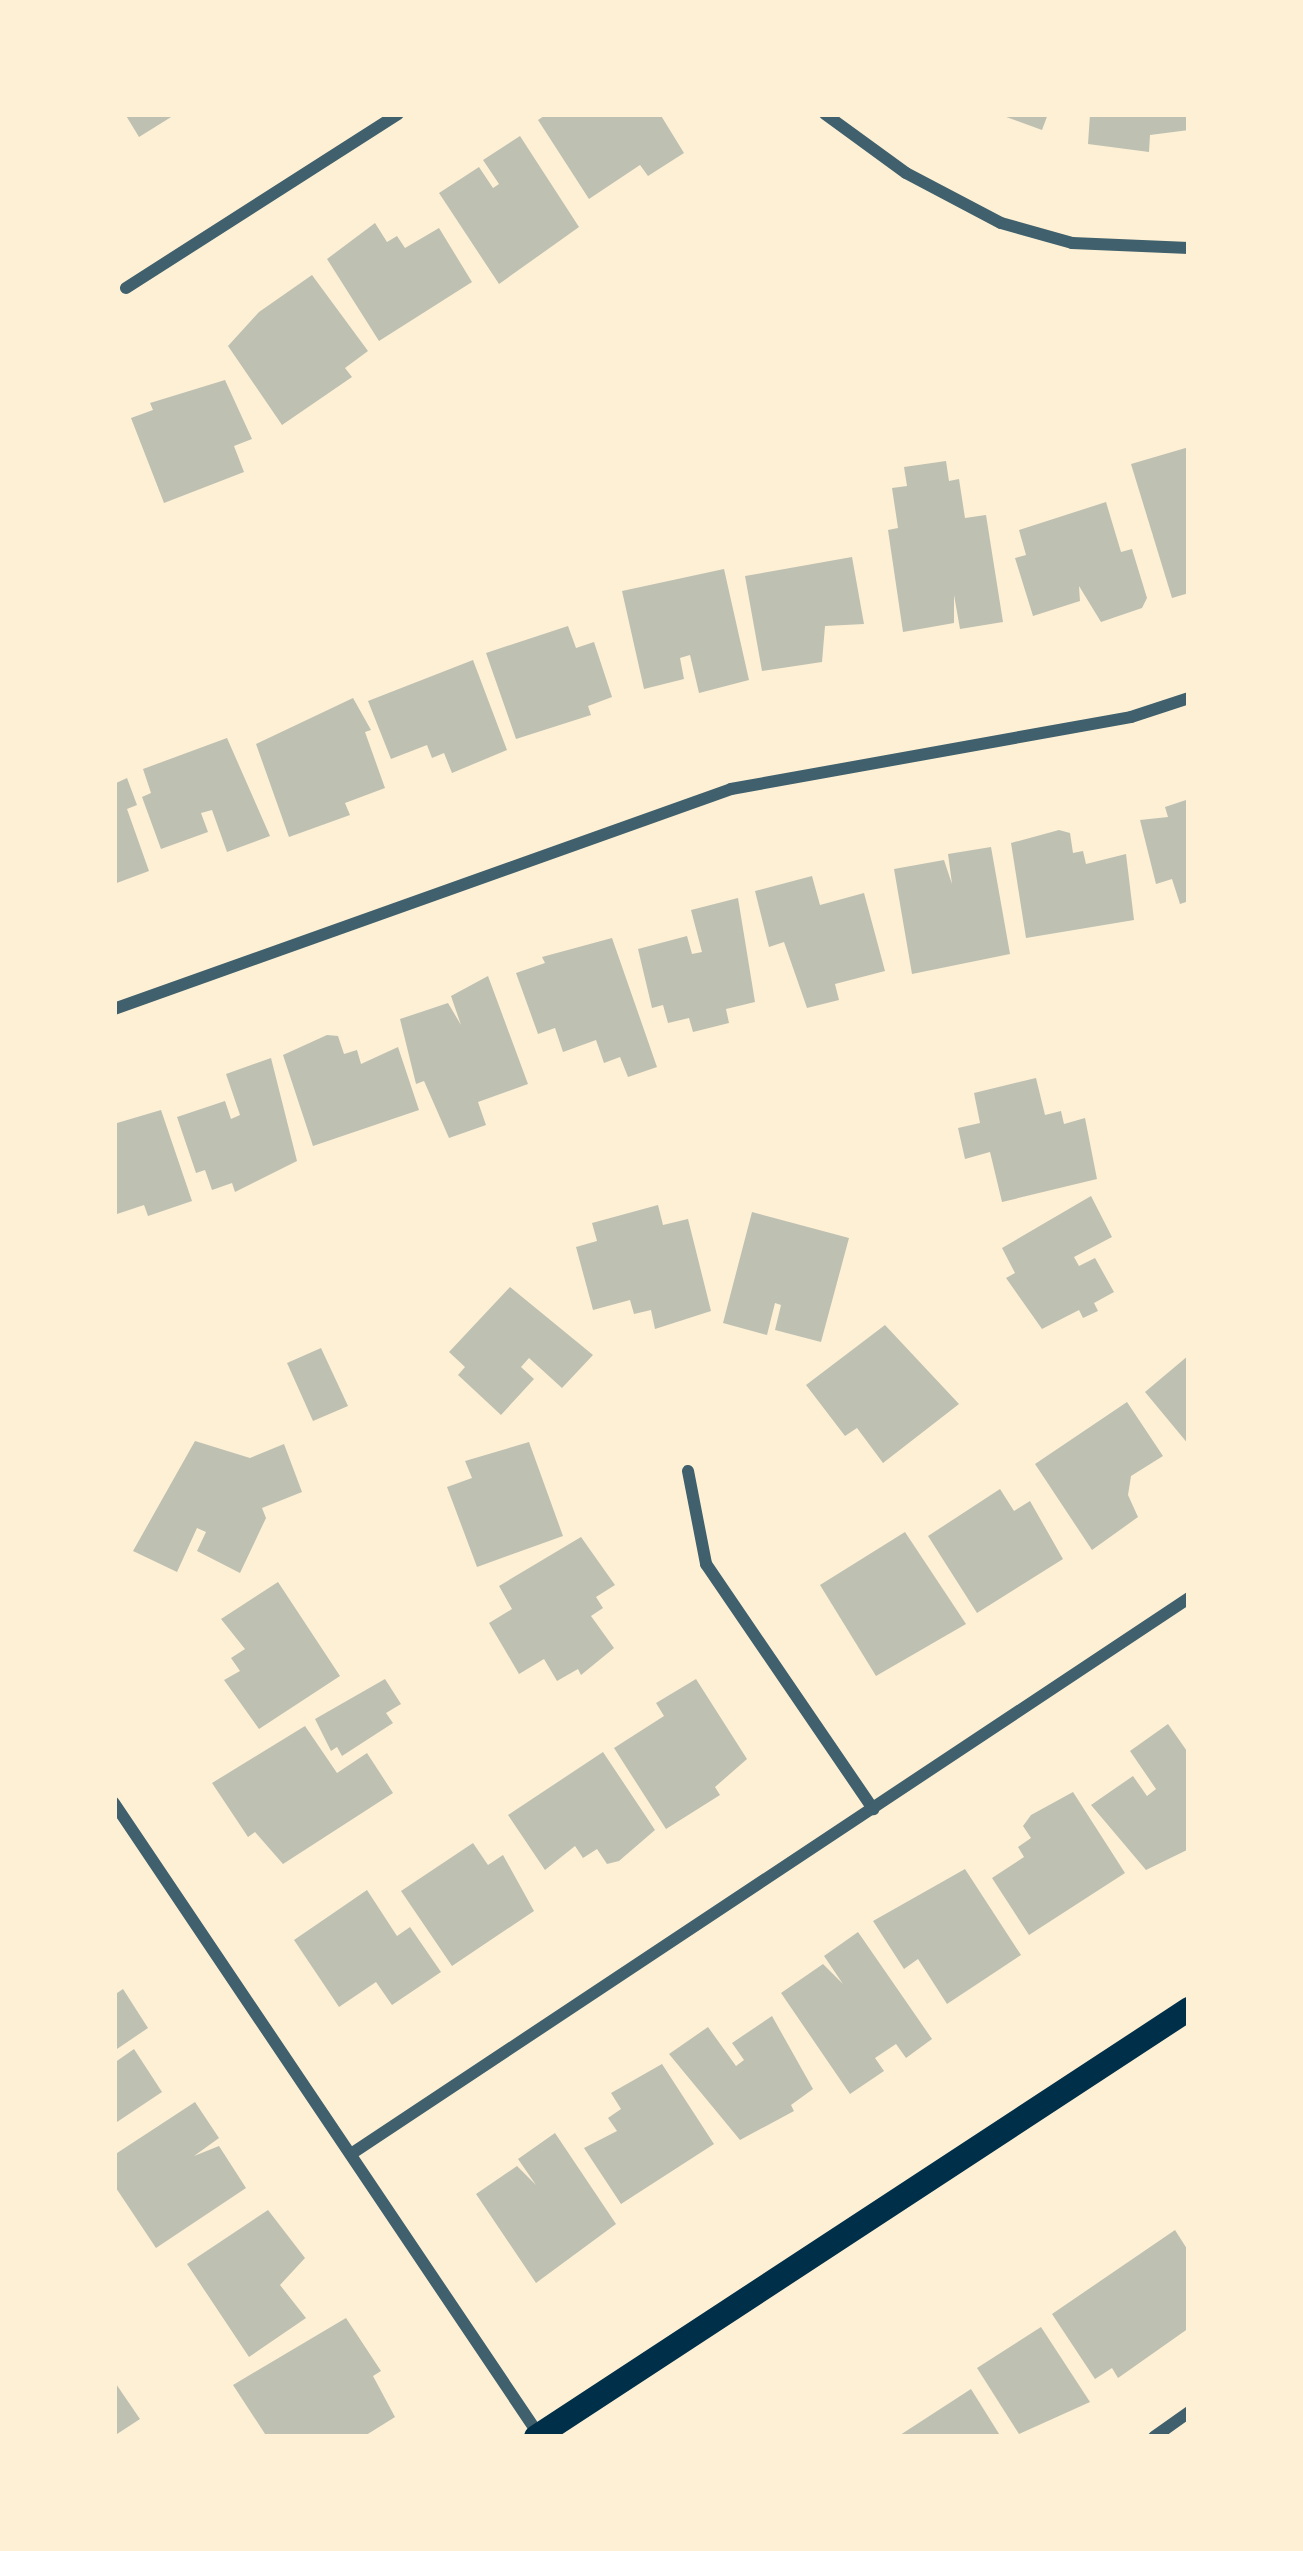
<!DOCTYPE html>
<html>
<head>
<meta charset="utf-8">
<style>
  body { margin:0 }
  #map { position:relative; width:1303px; height:2551px; overflow:hidden; background:#fdf0d5; font-family:"Asap Condensed",sans-serif }
  div>[style] { position:absolute }
  .building>* { inset:0; background:#bec0b2 }
  .minor>* { height:12px; margin:-6px; padding:0 6px; transform-origin:6px; border-radius:6px; background:#3f606c }
  .secondary>* { height:24px; margin:-12px; padding:0 12px; transform-origin:12px; border-radius:12px; background:#003049 }
  span { translate:-50% -50%; white-space:nowrap; text-align:center; line-height:1.15; -webkit-text-stroke:12px #fdf0d5; paint-order:stroke }
  .frame { position:absolute; inset:0; border:117px solid #fdf0d5; pointer-events:none }
</style>
</head>
<body>
<div id="map">
  <div class="building">
    <i style="clip-path:polygon(125px 114px,176px 114px,139px 137px)"></i>
    <i style="clip-path:polygon(547px 114px,660px 114px,684px 153px,648px 176px,640px 165px,589px 199px,538px 120px)"></i>
    <i style="clip-path:polygon(998px 114px,1048px 114px,1042px 130px)"></i>
    <i style="clip-path:polygon(1090px 114px,1189px 114px,1189px 130px,1150px 135px,1149px 152px,1088px 144px)"></i>
    <i style="clip-path:polygon(520px 136px,579px 227px,499px 284px,439px 193px,479px 167px,493px 188px,499px 184px,483px 160px)"></i>
    <i style="clip-path:polygon(375px 223px,387px 242px,397px 236px,405px 248px,439px 228px,472px 282px,379px 341px,327px 259px)"></i>
    <i style="clip-path:polygon(312px 275px,368px 351px,345px 368px,352px 377px,282px 425px,228px 346px,259px 312px)"></i>
    <i style="clip-path:polygon(225px 380px,252px 439px,234px 446px,244px 472px,164px 503px,131px 418px,153px 410px,150px 403px)"></i>
    <i style="clip-path:polygon(1189px 447px,1189px 593px,1172px 598px,1131px 464px)"></i>
    <i style="clip-path:polygon(946px 461px,949px 481px,959px 479px,965px 518px,986px 515px,1003px 622px,960px 629px,954px 595px,954px 623px,903px 632px,888px 530px,898px 528px,892px 488px,907px 486px,904px 467px)"></i>
    <i style="clip-path:polygon(1106px 502px,1121px 552px,1132px 549px,1147px 598px,1142px 608px,1101px 622px,1079px 586px,1080px 601px,1033px 616px,1015px 558px,1026px 555px,1019px 530px)"></i>
    <i style="clip-path:polygon(852px 557px,864px 624px,825px 626px,822px 662px,762px 671px,745px 576px)"></i>
    <i style="clip-path:polygon(724px 569px,749px 680px,699px 693px,690px 655px,680px 658px,684px 679px,644px 689px,622px 591px)"></i>
    <i style="clip-path:polygon(568px 626px,576px 648px,594px 642px,612px 697px,588px 706px,591px 715px,516px 739px,486px 653px)"></i>
    <i style="clip-path:polygon(473px 660px,507px 750px,452px 773px,444px 753px,432px 758px,427px 745px,391px 759px,368px 701px)"></i>
    <i style="clip-path:polygon(353px 698px,371px 730px,365px 732px,385px 788px,345px 803px,350px 815px,289px 837px,256px 744px)"></i>
    <i style="clip-path:polygon(227px 738px,270px 836px,227px 852px,212px 810px,201px 813px,208px 832px,161px 849px,142px 797px,151px 793px,143px 769px)"></i>
    <i style="clip-path:polygon(127px 778px,137px 805px,127px 809px,149px 871px,114px 884px,114px 784px)"></i>
    <i style="clip-path:polygon(1189px 799px,1189px 901px,1180px 904px,1172px 879px,1156px 884px,1140px 820px,1168px 817px,1165px 807px)"></i>
    <i style="clip-path:polygon(1059px 830px,1070px 833px,1073px 853px,1083px 851px,1086px 864px,1126px 854px,1134px 920px,1026px 938px,1011px 843px)"></i>
    <i style="clip-path:polygon(991px 847px,1010px 954px,912px 974px,894px 869px,944px 860px,952px 884px,948px 854px)"></i>
    <i style="clip-path:polygon(812px 876px,820px 905px,864px 893px,885px 971px,835px 984px,839px 1000px,807px 1008px,784px 942px,769px 947px,755px 891px)"></i>
    <i style="clip-path:polygon(738px 898px,755px 1002px,726px 1009px,729px 1023px,693px 1032px,689px 1018px,668px 1023px,663px 1005px,652px 1008px,638px 949px,687px 936px,692px 954px,702px 952px,691px 910px)"></i>
    <i style="clip-path:polygon(612px 938px,657px 1067px,628px 1077px,620px 1057px,604px 1063px,596px 1040px,563px 1052px,555px 1028px,538px 1034px,516px 973px,545px 963px,542px 957px)"></i>
    <i style="clip-path:polygon(488px 976px,528px 1084px,478px 1102px,486px 1125px,449px 1138px,424px 1081px,416px 1084px,400px 1019px,448px 1003px,461px 1025px,451px 996px)"></i>
    <i style="clip-path:polygon(327px 1035px,338px 1036px,344px 1054px,357px 1050px,361px 1064px,398px 1047px,419px 1110px,313px 1146px,283px 1055px)"></i>
    <i style="clip-path:polygon(271px 1058px,297px 1161px,235px 1192px,232px 1183px,212px 1190px,205px 1170px,196px 1173px,177px 1117px,225px 1101px,231px 1119px,240px 1115px,226px 1074px)"></i>
    <i style="clip-path:polygon(1036px 1078px,1045px 1115px,1061px 1111px,1064px 1124px,1085px 1118px,1097px 1179px,1002px 1202px,990px 1152px,965px 1159px,958px 1128px,980px 1123px,974px 1093px)"></i>
    <i style="clip-path:polygon(161px 1110px,192px 1201px,148px 1216px,144px 1205px,114px 1215px,114px 1115px,117px 1123px)"></i>
    <i style="clip-path:polygon(1091px 1196px,1112px 1237px,1074px 1257px,1079px 1266px,1095px 1258px,1114px 1292px,1094px 1303px,1098px 1311px,1083px 1318px,1079px 1310px,1042px 1329px,1006px 1278px,1015px 1273px,1002px 1248px)"></i>
    <i style="clip-path:polygon(658px 1205px,663px 1225px,688px 1219px,711px 1311px,655px 1329px,651px 1310px,634px 1314px,630px 1300px,593px 1310px,576px 1247px,597px 1241px,592px 1223px)"></i>
    <i style="clip-path:polygon(752px 1212px,849px 1238px,821px 1342px,775px 1330px,781px 1305px,775px 1303px,767px 1335px,723px 1323px)"></i>
    <i style="clip-path:polygon(510px 1287px,593px 1355px,562px 1388px,529px 1358px,521px 1367px,534px 1379px,501px 1415px,458px 1375px,465px 1367px,449px 1352px)"></i>
    <i style="clip-path:polygon(885px 1325px,959px 1404px,883px 1463px,857px 1428px,845px 1436px,806px 1385px)"></i>
    <i style="clip-path:polygon(321px 1348px,348px 1406px,313px 1421px,287px 1363px)"></i>
    <i style="clip-path:polygon(1189px 1355px,1189px 1445px,1145px 1392px)"></i>
    <i style="clip-path:polygon(1127px 1402px,1163px 1456px,1131px 1476px,1128px 1495px,1138px 1517px,1092px 1550px,1035px 1464px)"></i>
    <i style="clip-path:polygon(195px 1441px,250px 1458px,284px 1444px,302px 1492px,262px 1508px,266px 1518px,240px 1573px,197px 1551px,206px 1532px,197px 1528px,177px 1572px,133px 1551px)"></i>
    <i style="clip-path:polygon(529px 1442px,563px 1536px,477px 1567px,447px 1487px,472px 1478px,465px 1461px)"></i>
    <i style="clip-path:polygon(1000px 1489px,1014px 1511px,1030px 1501px,1063px 1559px,977px 1613px,928px 1536px)"></i>
    <i style="clip-path:polygon(905px 1532px,966px 1624px,876px 1676px,820px 1585px)"></i>
    <i style="clip-path:polygon(581px 1537px,615px 1585px,596px 1597px,603px 1608px,591px 1616px,614px 1648px,581px 1675px,578px 1669px,557px 1681px,544px 1659px,519px 1674px,489px 1623px,512px 1609px,499px 1586px)"></i>
    <i style="clip-path:polygon(278px 1582px,340px 1676px,259px 1729px,224px 1680px,240px 1671px,231px 1658px,245px 1649px,221px 1619px)"></i>
    <i style="clip-path:polygon(385px 1679px,401px 1704px,386px 1713px,393px 1723px,342px 1756px,337px 1747px,331px 1751px,315px 1719px)"></i>
    <i style="clip-path:polygon(696px 1679px,747px 1759px,715px 1787px,720px 1795px,666px 1829px,614px 1748px,664px 1716px,656px 1703px)"></i>
    <i style="clip-path:polygon(1168px 1724px,1189px 1754px,1189px 1849px,1146px 1870px,1091px 1805px,1133px 1776px,1147px 1796px,1156px 1789px,1130px 1751px)"></i>
    <i style="clip-path:polygon(305px 1726px,337px 1773px,367px 1753px,393px 1793px,283px 1864px,255px 1832px,248px 1837px,212px 1783px)"></i>
    <i style="clip-path:polygon(603px 1752px,655px 1830px,619px 1861px,607px 1864px,597px 1849px,583px 1858px,575px 1846px,545px 1870px,508px 1815px)"></i>
    <i style="clip-path:polygon(1073px 1792px,1125px 1873px,1029px 1935px,992px 1878px,1024px 1857px,1018px 1847px,1031px 1838px,1023px 1826px,1031px 1815px)"></i>
    <i style="clip-path:polygon(473px 1843px,488px 1865px,503px 1855px,534px 1911px,452px 1966px,401px 1891px)"></i>
    <i style="clip-path:polygon(965px 1869px,1021px 1955px,947px 2004px,918px 1959px,904px 1969px,873px 1921px)"></i>
    <i style="clip-path:polygon(367px 1890px,397px 1936px,410px 1927px,441px 1972px,392px 2005px,376px 1982px,339px 2007px,294px 1940px)"></i>
    <i style="clip-path:polygon(858px 1932px,932px 2039px,906px 2058px,896px 2044px,875px 2058px,884px 2071px,850px 2094px,781px 1993px,823px 1964px,843px 1984px,824px 1956px)"></i>
    <i style="clip-path:polygon(123px 1989px,148px 2028px,114px 2051px,114px 1995px)"></i>
    <i style="clip-path:polygon(772px 2016px,813px 2089px,791px 2105px,794px 2111px,740px 2140px,669px 2054px,708px 2027px,736px 2066px,744px 2060px,732px 2043px)"></i>
    <i style="clip-path:polygon(134px 2049px,162px 2092px,114px 2124px,114px 2063px)"></i>
    <i style="clip-path:polygon(662px 2064px,714px 2144px,621px 2204px,584px 2148px,617px 2131px,608px 2118px,621px 2109px,611px 2093px)"></i>
    <i style="clip-path:polygon(195px 2102px,219px 2138px,194px 2156px,219px 2146px,246px 2188px,156px 2248px,116px 2188px,114px 2155px)"></i>
    <i style="clip-path:polygon(555px 2133px,616px 2224px,536px 2283px,476px 2194px,517px 2166px,536px 2185px,518px 2159px)"></i>
    <i style="clip-path:polygon(268px 2210px,305px 2258px,280px 2285px,306px 2318px,249px 2357px,187px 2264px)"></i>
    <i style="clip-path:polygon(1175px 2230px,1189px 2252px,1189px 2328px,1118px 2378px,1112px 2368px,1095px 2379px,1052px 2314px)"></i>
    <i style="clip-path:polygon(346px 2318px,381px 2371px,373px 2376px,395px 2417px,363px 2437px,267px 2437px,233px 2385px)"></i>
    <i style="clip-path:polygon(1041px 2327px,1090px 2402px,1019px 2434px,977px 2368px)"></i>
    <i style="clip-path:polygon(114px 2381px,140px 2419px,114px 2436px)"></i>
    <i style="clip-path:polygon(971px 2389px,1001px 2437px,897px 2437px)"></i>
  </div>
  <div class="minor">
    <i style="left:825px;top:114px;width:100px;rotate:36.1deg"></i>
    <i style="left:906px;top:173px;width:107px;rotate:27.8deg"></i>
    <i style="left:1001px;top:223px;width:74px;rotate:15.7deg"></i>
    <i style="left:1072px;top:243px;width:117px;rotate:2.4deg"></i>
    <i style="left:126px;top:288px;width:323px;rotate:-32.6deg"></i>
    <i style="left:114px;top:1009px;width:655px;rotate:-19.62deg"></i>
    <i style="left:731px;top:789px;width:406px;rotate:-10.2deg"></i>
    <i style="left:1131px;top:717px;width:61px;rotate:-18.1deg"></i>
    <i style="left:688px;top:1471px;width:95px;rotate:79deg"></i>
    <i style="left:706px;top:1564px;width:297px;rotate:55.7deg"></i>
    <i style="left:114px;top:1803px;width:762px;rotate:56.08deg"></i>
    <i style="left:351px;top:2154px;width:1006px;rotate:-33.56deg"></i>
    <i style="left:1154px;top:2437px;width:43px;rotate:-35.5deg"></i>
  </div>
  <div class="secondary">
    <i style="left:536px;top:2437px;width:781px;rotate:-33.24deg"></i>
  </div>
  <div class="frame"></div>
</div>
</body>
</html>
